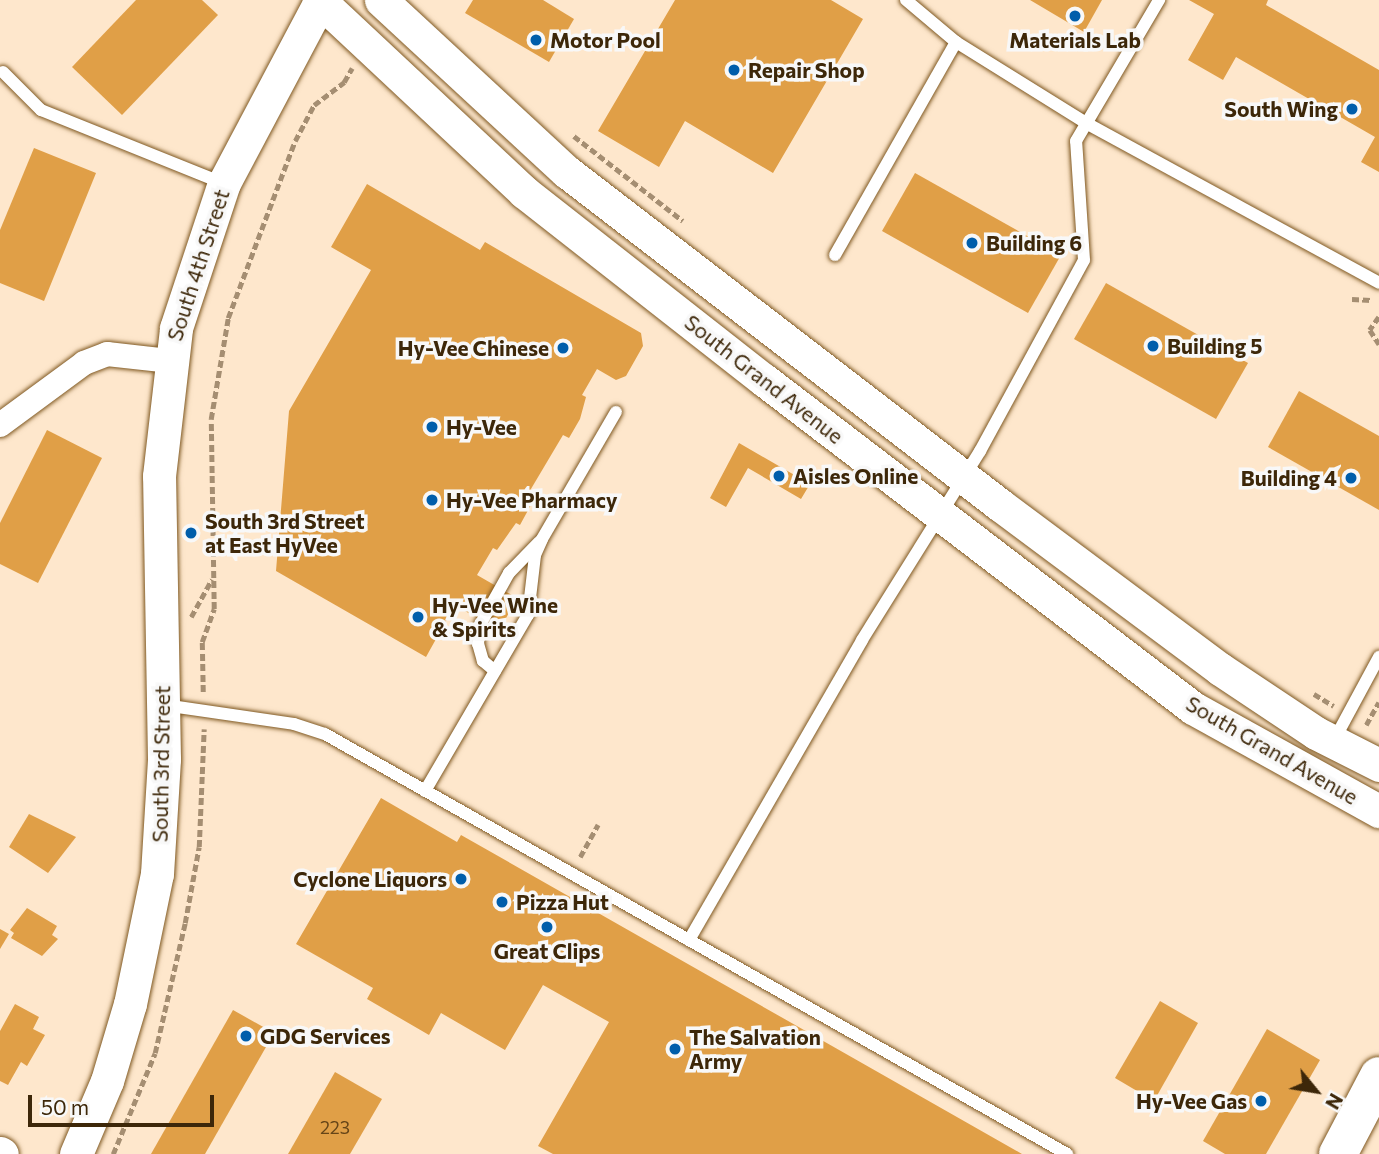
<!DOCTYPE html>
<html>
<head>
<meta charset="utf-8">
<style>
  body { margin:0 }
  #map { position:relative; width:1379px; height:1154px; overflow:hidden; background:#fee7cc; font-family:Commissioner,sans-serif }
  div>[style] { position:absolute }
  .building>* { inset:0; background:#e09f47 }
  .path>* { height:4.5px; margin-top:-2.25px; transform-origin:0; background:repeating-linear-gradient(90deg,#a58e72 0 7px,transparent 0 10.5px) }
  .roads { filter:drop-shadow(0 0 2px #7f5821) drop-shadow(0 0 2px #7f5821) }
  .lane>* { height:12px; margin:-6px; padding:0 6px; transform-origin:6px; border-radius:6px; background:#fff }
  .street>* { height:24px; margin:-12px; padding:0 12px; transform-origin:12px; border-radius:12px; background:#fff }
  .secondary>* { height:33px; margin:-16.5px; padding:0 16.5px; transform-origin:16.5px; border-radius:16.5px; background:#fff }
  .primary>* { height:38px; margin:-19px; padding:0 19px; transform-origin:19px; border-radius:19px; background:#fff }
  .dots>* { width:19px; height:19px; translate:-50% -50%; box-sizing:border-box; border:4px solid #f8f8f8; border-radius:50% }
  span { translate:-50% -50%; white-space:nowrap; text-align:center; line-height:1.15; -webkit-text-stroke:7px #f8f8f8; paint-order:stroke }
  .number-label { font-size:18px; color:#664518 }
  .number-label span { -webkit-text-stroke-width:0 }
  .poi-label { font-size:21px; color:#3d2709; font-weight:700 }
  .left { translate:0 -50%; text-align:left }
  .right { translate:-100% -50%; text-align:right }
  .street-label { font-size:21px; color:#3d2709 }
  .north { position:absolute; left:1281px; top:1056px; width:70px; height:70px; -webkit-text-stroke:5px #f8f8f8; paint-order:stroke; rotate:120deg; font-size:19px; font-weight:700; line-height:28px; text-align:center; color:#3d2709 }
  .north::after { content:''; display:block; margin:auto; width:24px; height:32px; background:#3d2709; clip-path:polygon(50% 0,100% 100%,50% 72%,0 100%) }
  .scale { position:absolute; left:28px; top:1095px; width:186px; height:32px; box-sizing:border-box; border:4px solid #3d2709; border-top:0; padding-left:9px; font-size:21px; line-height:24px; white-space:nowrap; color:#3d2709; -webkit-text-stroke:5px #f8f8f8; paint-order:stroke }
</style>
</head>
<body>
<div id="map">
  <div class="building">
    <i style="clip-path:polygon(136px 0,202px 0,218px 15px,122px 115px,72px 67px)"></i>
    <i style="clip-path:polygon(473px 0,543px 0,574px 19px,549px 62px,465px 13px)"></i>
    <i style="clip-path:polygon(675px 0,831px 0,863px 19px,773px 173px,685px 121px,659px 167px,598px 131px)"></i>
    <i style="clip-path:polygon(1030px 0,1102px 0,1084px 32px)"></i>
    <i style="clip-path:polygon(1189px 0,1268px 0,1266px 5px,1379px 70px,1379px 172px,1361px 162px,1375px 137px,1236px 57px,1223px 80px,1188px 60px,1214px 14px)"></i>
    <i style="clip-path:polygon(34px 148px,96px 173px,44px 301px,0 283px,0 230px)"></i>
    <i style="clip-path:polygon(915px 173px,1061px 255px,1028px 313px,882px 231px)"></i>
    <i style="clip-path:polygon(367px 184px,480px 250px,485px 242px,641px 333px,643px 346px,626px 376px,616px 380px,597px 369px,582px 395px,586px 397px,580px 419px,569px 438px,563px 435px,525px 499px,532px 503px,520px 525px,516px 523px,497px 550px,493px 548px,477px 575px,517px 598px,499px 631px,455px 605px,426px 657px,276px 571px,289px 411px,371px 270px,331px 247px)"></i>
    <i style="clip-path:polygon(1106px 283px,1248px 363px,1216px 419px,1074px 339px)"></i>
    <i style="clip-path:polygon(1299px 391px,1379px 436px,1379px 510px,1268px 447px)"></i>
    <i style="clip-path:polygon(47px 430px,102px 458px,38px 583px,0 564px,0 523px)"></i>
    <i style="clip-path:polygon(739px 443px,810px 484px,801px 499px,748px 468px,726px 507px,710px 498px)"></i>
    <i style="clip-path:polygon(381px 798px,457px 842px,461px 835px,1022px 1154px,553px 1154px,538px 1146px,609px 1022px,543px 985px,505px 1050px,441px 1013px,429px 1035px,367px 999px,373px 988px,296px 944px)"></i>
    <i style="clip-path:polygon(29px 814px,76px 837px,48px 873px,9px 847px)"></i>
    <i style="clip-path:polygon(27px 908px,57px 926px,52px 935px,58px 939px,42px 956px,11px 938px,14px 933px,10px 930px)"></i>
    <i style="clip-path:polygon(0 929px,9px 934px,0 949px)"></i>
    <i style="clip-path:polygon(1160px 1001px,1198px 1023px,1154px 1101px,1115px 1078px)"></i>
    <i style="clip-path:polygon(15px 1004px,39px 1017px,33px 1029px,45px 1035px,27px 1066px,21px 1062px,8px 1085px,0 1081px,0 1031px)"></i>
    <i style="clip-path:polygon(233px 1010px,274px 1033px,205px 1154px,151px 1154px)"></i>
    <i style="clip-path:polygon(1267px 1029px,1320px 1060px,1266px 1154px,1225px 1154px,1203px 1141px)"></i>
    <i style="clip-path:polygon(335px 1072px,382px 1099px,350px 1154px,288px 1154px)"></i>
  </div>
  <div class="path">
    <i style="left:574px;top:136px;width:138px;rotate:37.9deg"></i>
    <i style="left:1352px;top:299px;width:19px;rotate:3deg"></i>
    <i style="left:1379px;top:317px;width:16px;rotate:125deg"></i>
    <i style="left:1370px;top:330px;width:17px;rotate:57deg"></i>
    <i style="left:191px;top:617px;width:43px;rotate:-61.1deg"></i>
    <i style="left:203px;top:692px;width:50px;rotate:-91.1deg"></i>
    <i style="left:202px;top:642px;width:35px;rotate:-70deg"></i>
    <i style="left:214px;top:609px;width:190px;rotate:-90.9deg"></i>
    <i style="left:211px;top:419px;width:102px;rotate:-80.4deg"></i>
    <i style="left:228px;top:318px;width:189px;rotate:-69.3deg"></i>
    <i style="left:295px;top:141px;width:41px;rotate:-62.2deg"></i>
    <i style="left:314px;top:105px;width:38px;rotate:-37deg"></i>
    <i style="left:344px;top:82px;width:16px;rotate:-60deg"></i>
    <i style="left:1314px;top:694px;width:23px;rotate:31deg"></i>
    <i style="left:1366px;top:725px;width:26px;rotate:-61deg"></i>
    <i style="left:580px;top:857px;width:37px;rotate:-61deg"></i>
    <i style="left:113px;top:1154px;width:109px;rotate:-67.4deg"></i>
    <i style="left:155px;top:1053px;width:133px;rotate:-77deg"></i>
    <i style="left:185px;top:923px;width:77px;rotate:-79.6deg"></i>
    <i style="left:199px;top:847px;width:118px;rotate:-87.6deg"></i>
  </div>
  <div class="roads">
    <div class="lane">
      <i style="left:906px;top:0;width:65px;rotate:40deg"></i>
      <i style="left:956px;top:42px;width:153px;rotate:31.9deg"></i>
      <i style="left:1086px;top:123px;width:334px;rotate:28.6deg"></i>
      <i style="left:3px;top:72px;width:54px;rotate:45deg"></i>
      <i style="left:41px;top:110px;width:196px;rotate:21.9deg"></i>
      <i style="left:835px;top:255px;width:245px;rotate:-60.4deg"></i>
      <i style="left:495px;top:671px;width:16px;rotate:-140deg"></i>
      <i style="left:483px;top:661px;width:18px;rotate:-106deg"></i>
      <i style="left:478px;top:644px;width:19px;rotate:-84deg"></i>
      <i style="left:480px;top:625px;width:60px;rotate:-60.9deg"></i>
      <i style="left:509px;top:573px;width:43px;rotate:-45.9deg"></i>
      <i style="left:164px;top:705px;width:131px;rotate:8.3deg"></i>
      <i style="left:294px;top:724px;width:33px;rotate:18deg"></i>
      <i style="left:325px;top:734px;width:853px;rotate:29.51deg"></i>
      <i style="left:1333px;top:742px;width:97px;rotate:-61.6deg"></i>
      <i style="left:425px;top:791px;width:204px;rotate:-59.7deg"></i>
      <i style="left:528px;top:615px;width:60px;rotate:-83.3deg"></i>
      <i style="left:535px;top:555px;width:17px;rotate:-66deg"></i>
      <i style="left:542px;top:539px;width:147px;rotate:-59.8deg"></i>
      <i style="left:689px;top:940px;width:346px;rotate:-60deg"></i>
      <i style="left:862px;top:640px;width:223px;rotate:-58deg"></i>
      <i style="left:980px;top:451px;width:217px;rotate:-61.4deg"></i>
      <i style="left:1084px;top:260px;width:119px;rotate:-93.8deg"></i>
      <i style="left:1076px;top:141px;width:164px;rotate:-59.5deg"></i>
    </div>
    <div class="street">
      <i style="left:0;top:425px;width:104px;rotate:-36.4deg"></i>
      <i style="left:84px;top:363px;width:25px;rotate:-21deg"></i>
      <i style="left:107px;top:354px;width:62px;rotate:6.4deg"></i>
    </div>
    <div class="secondary">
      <i style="left:319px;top:0;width:281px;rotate:43.1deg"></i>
      <i style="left:524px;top:192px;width:305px;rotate:38.1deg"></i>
      <i style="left:764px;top:380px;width:540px;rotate:37.4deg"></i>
      <i style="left:1193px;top:708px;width:213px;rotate:29deg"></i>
      <i style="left:381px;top:0;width:253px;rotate:42.8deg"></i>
      <i style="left:567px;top:172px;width:546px;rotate:37.56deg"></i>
      <i style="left:1000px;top:505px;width:274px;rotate:36.7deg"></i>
      <i style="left:1220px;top:669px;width:115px;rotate:33.7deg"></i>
      <i style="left:1316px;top:733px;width:71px;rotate:26.9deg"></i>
      <i style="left:0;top:1153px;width:2px;rotate:27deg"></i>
      <i style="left:76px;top:1154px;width:79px;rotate:-67deg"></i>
      <i style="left:107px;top:1081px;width:80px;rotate:-73.4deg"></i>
      <i style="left:130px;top:1004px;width:133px;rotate:-78.3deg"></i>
      <i style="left:157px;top:874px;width:115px;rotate:-86.5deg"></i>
      <i style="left:164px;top:759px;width:283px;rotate:-91deg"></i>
      <i style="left:159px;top:476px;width:149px;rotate:-83.4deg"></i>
      <i style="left:176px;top:328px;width:153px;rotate:-71.7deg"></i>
      <i style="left:224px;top:183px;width:207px;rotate:-62.1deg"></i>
    </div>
    <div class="primary">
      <i style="left:1338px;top:1154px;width:88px;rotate:-62.3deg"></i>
    </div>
  </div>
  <div class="dots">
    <i style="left:1075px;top:16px;background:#005eab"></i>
    <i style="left:536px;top:40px;background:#005eab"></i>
    <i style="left:734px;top:70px;background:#005eab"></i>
    <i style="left:1352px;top:109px;background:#005eab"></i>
    <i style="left:972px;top:243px;background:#005eab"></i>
    <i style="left:1153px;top:346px;background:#005eab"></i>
    <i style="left:563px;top:348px;background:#005eab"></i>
    <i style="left:432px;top:427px;background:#005eab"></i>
    <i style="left:779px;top:476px;background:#005eab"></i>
    <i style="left:1351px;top:478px;background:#005eab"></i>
    <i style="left:432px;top:500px;background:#005eab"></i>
    <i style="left:191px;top:533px;background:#005eab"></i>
    <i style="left:418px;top:617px;background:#005eab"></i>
    <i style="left:461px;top:879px;background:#005eab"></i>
    <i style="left:502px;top:902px;background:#005eab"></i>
    <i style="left:547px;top:927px;background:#005eab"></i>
    <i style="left:246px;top:1036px;background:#005eab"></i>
    <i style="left:675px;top:1049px;background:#005eab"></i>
    <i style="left:1261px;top:1101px;background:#005eab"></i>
  </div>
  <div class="number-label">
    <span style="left:335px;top:1127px">223</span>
  </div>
  <div class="poi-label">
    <span class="left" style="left:550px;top:40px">Motor Pool</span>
    <span style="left:1075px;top:40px">Materials Lab</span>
    <span class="left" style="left:748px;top:70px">Repair Shop</span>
    <span class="right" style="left:1338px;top:109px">South Wing</span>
    <span class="left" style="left:986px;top:243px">Building 6</span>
    <span class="left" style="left:1167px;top:346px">Building 5</span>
    <span class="right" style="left:549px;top:348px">Hy-Vee Chinese</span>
    <span class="left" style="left:446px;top:427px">Hy-Vee</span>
    <span class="left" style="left:793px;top:476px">Aisles Online</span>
    <span class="right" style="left:1337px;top:478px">Building 4</span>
    <span class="left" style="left:446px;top:500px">Hy-Vee Pharmacy</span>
    <span class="left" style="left:205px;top:533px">South 3rd Street<br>at East HyVee</span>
    <span class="left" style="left:432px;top:617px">Hy-Vee Wine<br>&amp; Spirits</span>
    <span class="right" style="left:447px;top:879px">Cyclone Liquors</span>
    <span class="left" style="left:516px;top:902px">Pizza Hut</span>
    <span style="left:547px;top:951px">Great Clips</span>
    <span class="left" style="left:260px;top:1036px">GDG Services</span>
    <span class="left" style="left:689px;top:1049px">The Salvation<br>Army</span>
    <span class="right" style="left:1247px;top:1101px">Hy-Vee Gas</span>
  </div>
  <div class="street-label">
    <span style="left:198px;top:265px;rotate:-72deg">South 4th Street</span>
    <span style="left:764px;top:379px;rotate:38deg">South Grand Avenue</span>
    <span style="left:1272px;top:750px;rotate:30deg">South Grand Avenue</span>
    <span style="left:161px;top:764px;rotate:-89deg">South 3rd Street</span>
  </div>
  <div class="north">N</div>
  <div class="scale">50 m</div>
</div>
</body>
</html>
